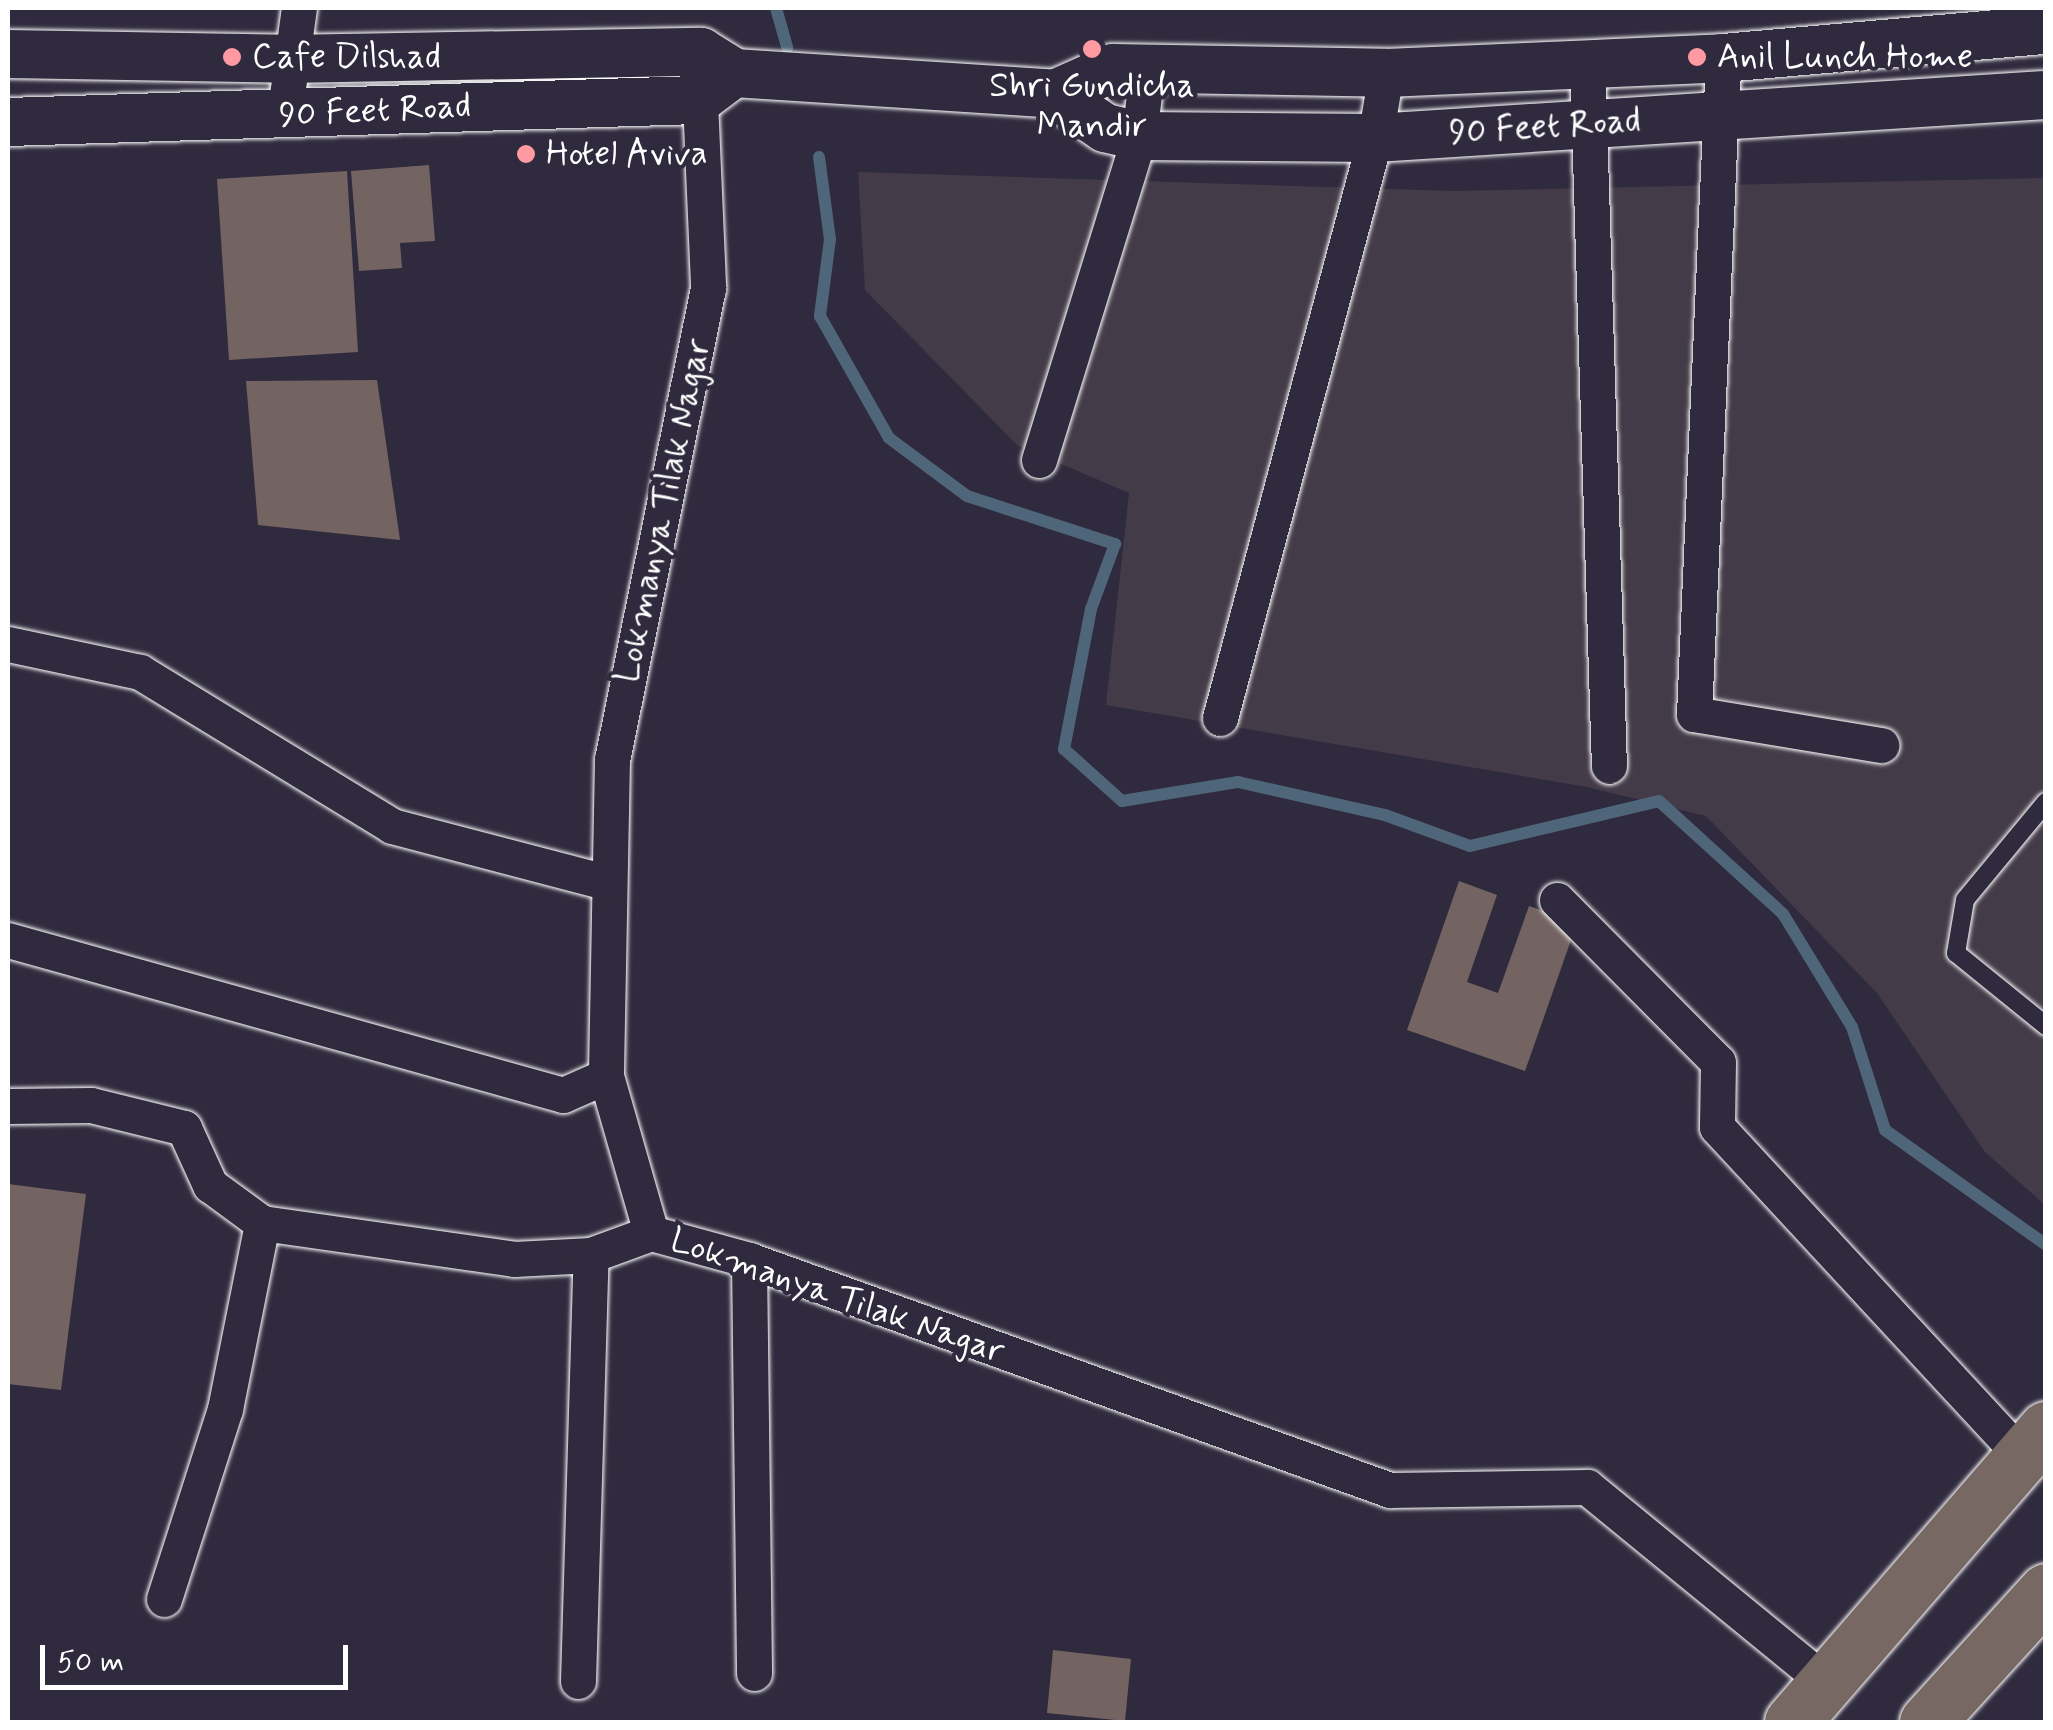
<!DOCTYPE html>
<html>
<head>
<meta charset="utf-8">
<style>
  body { margin:0 }
  #map { position:relative; width:2053px; height:1730px; overflow:hidden; background:#2f2a3d; font-family:Mynerve,sans-serif }
  div>[style] { position:absolute }
  .built>* { inset:0; background:#443b48 }
  .stream>* { height:12px; margin:-6px; padding:0 6px; transform-origin:6px; border-radius:6px; background:#4f667a }
  .building>* { inset:0; background:#746461 }
  .roads { filter:drop-shadow(0 0 2px #fff) drop-shadow(0 0 2px #fff) }
  .lane>* { height:18px; margin:-9px; padding:0 9px; transform-origin:9px; border-radius:9px; background:#2f2a3d }
  .street>* { height:35px; margin:-17.5px; padding:0 17.5px; transform-origin:17.5px; border-radius:17.5px; background:#2f2a3d }
  .secondary>* { height:48px; margin:-24px; padding:0 24px; transform-origin:24px; border-radius:24px; background:#2f2a3d }
  .primary>* { height:55px; margin:-27.5px; padding:0 27.5px; transform-origin:27.5px; border-radius:27.5px; background:#776864 }
  .dots>* { width:28px; height:28px; translate:-50% -50%; box-sizing:border-box; border:5px solid #2f2a3d; border-radius:50% }
  span { translate:-50% -50%; white-space:nowrap; text-align:center; line-height:1.15; -webkit-text-stroke:8px #2f2a3d; paint-order:stroke }
  .poi-label { font-size:35px; color:#fff }
  .left { translate:0 -50%; text-align:left }
  .street-label { font-size:35px; color:#fff }
  .frame { position:absolute; inset:0; border:10px solid #fff; pointer-events:none }
  .scale { position:absolute; left:40px; top:1645px; width:308px; height:45px; box-sizing:border-box; border:5px solid #fff; border-top:0; padding-left:12px; font-size:30px; line-height:35px; white-space:nowrap; color:#fff; -webkit-text-stroke:8px #2f2a3d; paint-order:stroke }
</style>
</head>
<body>
<div id="map">
  <div class="built">
    <i style="clip-path:polygon(858px 172px,1452px 191px,2045px 178px,2045px 1205px,1985px 1152px,1877px 993px,1706px 816px,1587px 787px,1106px 705px,1129px 493px,1017px 445px,865px 290px)"></i>
  </div>
  <div class="stream">
    <i style="left:776px;top:8px;width:41px;rotate:74.2deg"></i>
    <i style="left:819px;top:157px;width:83px;rotate:82.4deg"></i>
    <i style="left:830px;top:239px;width:78px;rotate:97.4deg"></i>
    <i style="left:820px;top:316px;width:140px;rotate:60.5deg"></i>
    <i style="left:889px;top:438px;width:97px;rotate:36.6deg"></i>
    <i style="left:967px;top:496px;width:156px;rotate:18deg"></i>
    <i style="left:1115px;top:544px;width:69px;rotate:110.3deg"></i>
    <i style="left:1091px;top:609px;width:143px;rotate:100.9deg"></i>
    <i style="left:1064px;top:749px;width:78px;rotate:41.9deg"></i>
    <i style="left:1122px;top:801px;width:118px;rotate:-9.3deg"></i>
    <i style="left:1238px;top:782px;width:151px;rotate:12.7deg"></i>
    <i style="left:1385px;top:815px;width:90px;rotate:20deg"></i>
    <i style="left:1470px;top:846px;width:194px;rotate:-13.4deg"></i>
    <i style="left:1659px;top:801px;width:168px;rotate:42.3deg"></i>
    <i style="left:1783px;top:914px;width:132px;rotate:58.6deg"></i>
    <i style="left:1852px;top:1027px;width:108px;rotate:72.2deg"></i>
    <i style="left:1885px;top:1130px;width:198px;rotate:35.5deg"></i>
  </div>
  <div class="building">
    <i style="clip-path:polygon(429px 165px,435px 241px,400px 243px,402px 268px,359px 271px,351px 171px)"></i>
    <i style="clip-path:polygon(347px 171px,358px 352px,229px 360px,217px 179px)"></i>
    <i style="clip-path:polygon(377px 380px,400px 540px,258px 525px,246px 381px)"></i>
    <i style="clip-path:polygon(1459px 881px,1497px 895px,1467px 982px,1498px 993px,1529px 906px,1577px 923px,1525px 1071px,1407px 1030px)"></i>
    <i style="clip-path:polygon(8px 1184px,86px 1194px,61px 1390px,8px 1384px)"></i>
    <i style="clip-path:polygon(1053px 1650px,1131px 1659px,1125px 1721px,1047px 1713px)"></i>
  </div>
  <div class="roads">
    <div class="lane">
      <i style="left:2046px;top:802px;width:127px;rotate:129.6deg"></i>
      <i style="left:1965px;top:900px;width:54px;rotate:99.6deg"></i>
      <i style="left:1956px;top:953px;width:116px;rotate:39deg"></i>
    </div>
    <div class="street">
      <i style="left:1723px;top:58px;width:657px;rotate:92.53deg"></i>
      <i style="left:1694px;top:714px;width:190px;rotate:9.4deg"></i>
      <i style="left:1587px;top:60px;width:706px;rotate:88.22deg"></i>
      <i style="left:699px;top:78px;width:210px;rotate:87.5deg"></i>
      <i style="left:708px;top:288px;width:481px;rotate:101.5deg"></i>
      <i style="left:612px;top:759px;width:317px;rotate:91.1deg"></i>
      <i style="left:606px;top:1076px;width:163px;rotate:74deg"></i>
      <i style="left:651px;top:1233px;width:102px;rotate:15.4deg"></i>
      <i style="left:749px;top:1260px;width:681px;rotate:19.74deg"></i>
      <i style="left:1390px;top:1490px;width:197px;rotate:-0.9deg"></i>
      <i style="left:1587px;top:1487px;width:311px;rotate:39.3deg"></i>
      <i style="left:284px;top:117px;width:110px;rotate:-82.2deg"></i>
      <i style="left:1039px;top:460px;width:339px;rotate:-72.8deg"></i>
      <i style="left:1139px;top:136px;width:66px;rotate:-83.1deg"></i>
      <i style="left:8px;top:644px;width:135px;rotate:12deg"></i>
      <i style="left:140px;top:672px;width:295px;rotate:31.4deg"></i>
      <i style="left:392px;top:826px;width:224px;rotate:14.7deg"></i>
      <i style="left:1220px;top:718px;width:600px;rotate:-75.04deg"></i>
      <i style="left:1375px;top:138px;width:66px;rotate:-80.4deg"></i>
      <i style="left:1557px;top:900px;width:228px;rotate:45.2deg"></i>
      <i style="left:1718px;top:1062px;width:65px;rotate:90.9deg"></i>
      <i style="left:1717px;top:1127px;width:451px;rotate:47.2deg"></i>
      <i style="left:8px;top:940px;width:576px;rotate:15.6deg"></i>
      <i style="left:563px;top:1095px;width:47px;rotate:-23.8deg"></i>
      <i style="left:8px;top:1106px;width:83px;rotate:-0.7deg"></i>
      <i style="left:91px;top:1105px;width:96px;rotate:13.9deg"></i>
      <i style="left:184px;top:1128px;width:63px;rotate:65.5deg"></i>
      <i style="left:210px;top:1185px;width:64px;rotate:36.2deg"></i>
      <i style="left:262px;top:1223px;width:255px;rotate:8.1deg"></i>
      <i style="left:514px;top:1259px;width:77px;rotate:-3deg"></i>
      <i style="left:591px;top:1255px;width:64px;rotate:-20.1deg"></i>
      <i style="left:749px;top:1260px;width:413px;rotate:89.3deg"></i>
      <i style="left:164px;top:1599px;width:200px;rotate:-72.2deg"></i>
      <i style="left:225px;top:1409px;width:190px;rotate:-78.7deg"></i>
      <i style="left:578px;top:1681px;width:426px;rotate:-88.3deg"></i>
    </div>
    <div class="secondary">
      <i style="left:8px;top:54px;width:279px;rotate:1deg"></i>
      <i style="left:287px;top:59px;width:414px;rotate:-1deg"></i>
      <i style="left:701px;top:52px;width:39px;rotate:32deg"></i>
      <i style="left:734px;top:73px;width:322px;rotate:3.7deg"></i>
      <i style="left:1055px;top:94px;width:64px;rotate:-24.1deg"></i>
      <i style="left:1113px;top:68px;width:273px;rotate:1deg"></i>
      <i style="left:1386px;top:73px;width:337px;rotate:-2.5deg"></i>
      <i style="left:1723px;top:58px;width:324px;rotate:-5deg"></i>
      <i style="left:1055px;top:94px;width:60px;rotate:34.2deg"></i>
      <i style="left:1105px;top:128px;width:35px;rotate:13deg"></i>
      <i style="left:1139px;top:136px;width:236px;rotate:0.5deg"></i>
      <i style="left:1375px;top:138px;width:672px;rotate:-3.67deg"></i>
      <i style="left:8px;top:122px;width:690px;rotate:-1.83deg"></i>
      <i style="left:698px;top:100px;width:45px;rotate:-36.9deg"></i>
    </div>
    <div class="primary">
      <i style="left:1792px;top:1722px;width:388px;rotate:-49.1deg"></i>
      <i style="left:1927px;top:1722px;width:177px;rotate:-47.7deg"></i>
    </div>
  </div>
  <div class="dots">
    <i style="left:1092px;top:49px;background:#ff9aa2"></i>
    <i style="left:232px;top:57px;background:#ff9aa2"></i>
    <i style="left:1697px;top:57px;background:#ff9aa2"></i>
    <i style="left:526px;top:154px;background:#ff9aa2"></i>
  </div>
  <div class="poi-label">
    <span class="left" style="left:252px;top:57px">Cafe Dilshad</span>
    <span class="left" style="left:1717px;top:57px">Anil Lunch Home</span>
    <span style="left:1092px;top:106px">Shri Gundicha<br>Mandir</span>
    <span class="left" style="left:546px;top:154px">Hotel Aviva</span>
  </div>
  <div class="street-label">
    <span style="left:375px;top:111px;rotate:-3deg">90 Feet Road</span>
    <span style="left:1545px;top:127px;rotate:-4deg">90 Feet Road</span>
    <span style="left:663px;top:511px;rotate:-78deg">Lokmanya Tilak Nagar</span>
    <span style="left:837px;top:1296px;rotate:19deg">Lokmanya Tilak Nagar</span>
  </div>
  <div class="frame"></div>
  <div class="scale">50 m</div>
</div>
</body>
</html>
